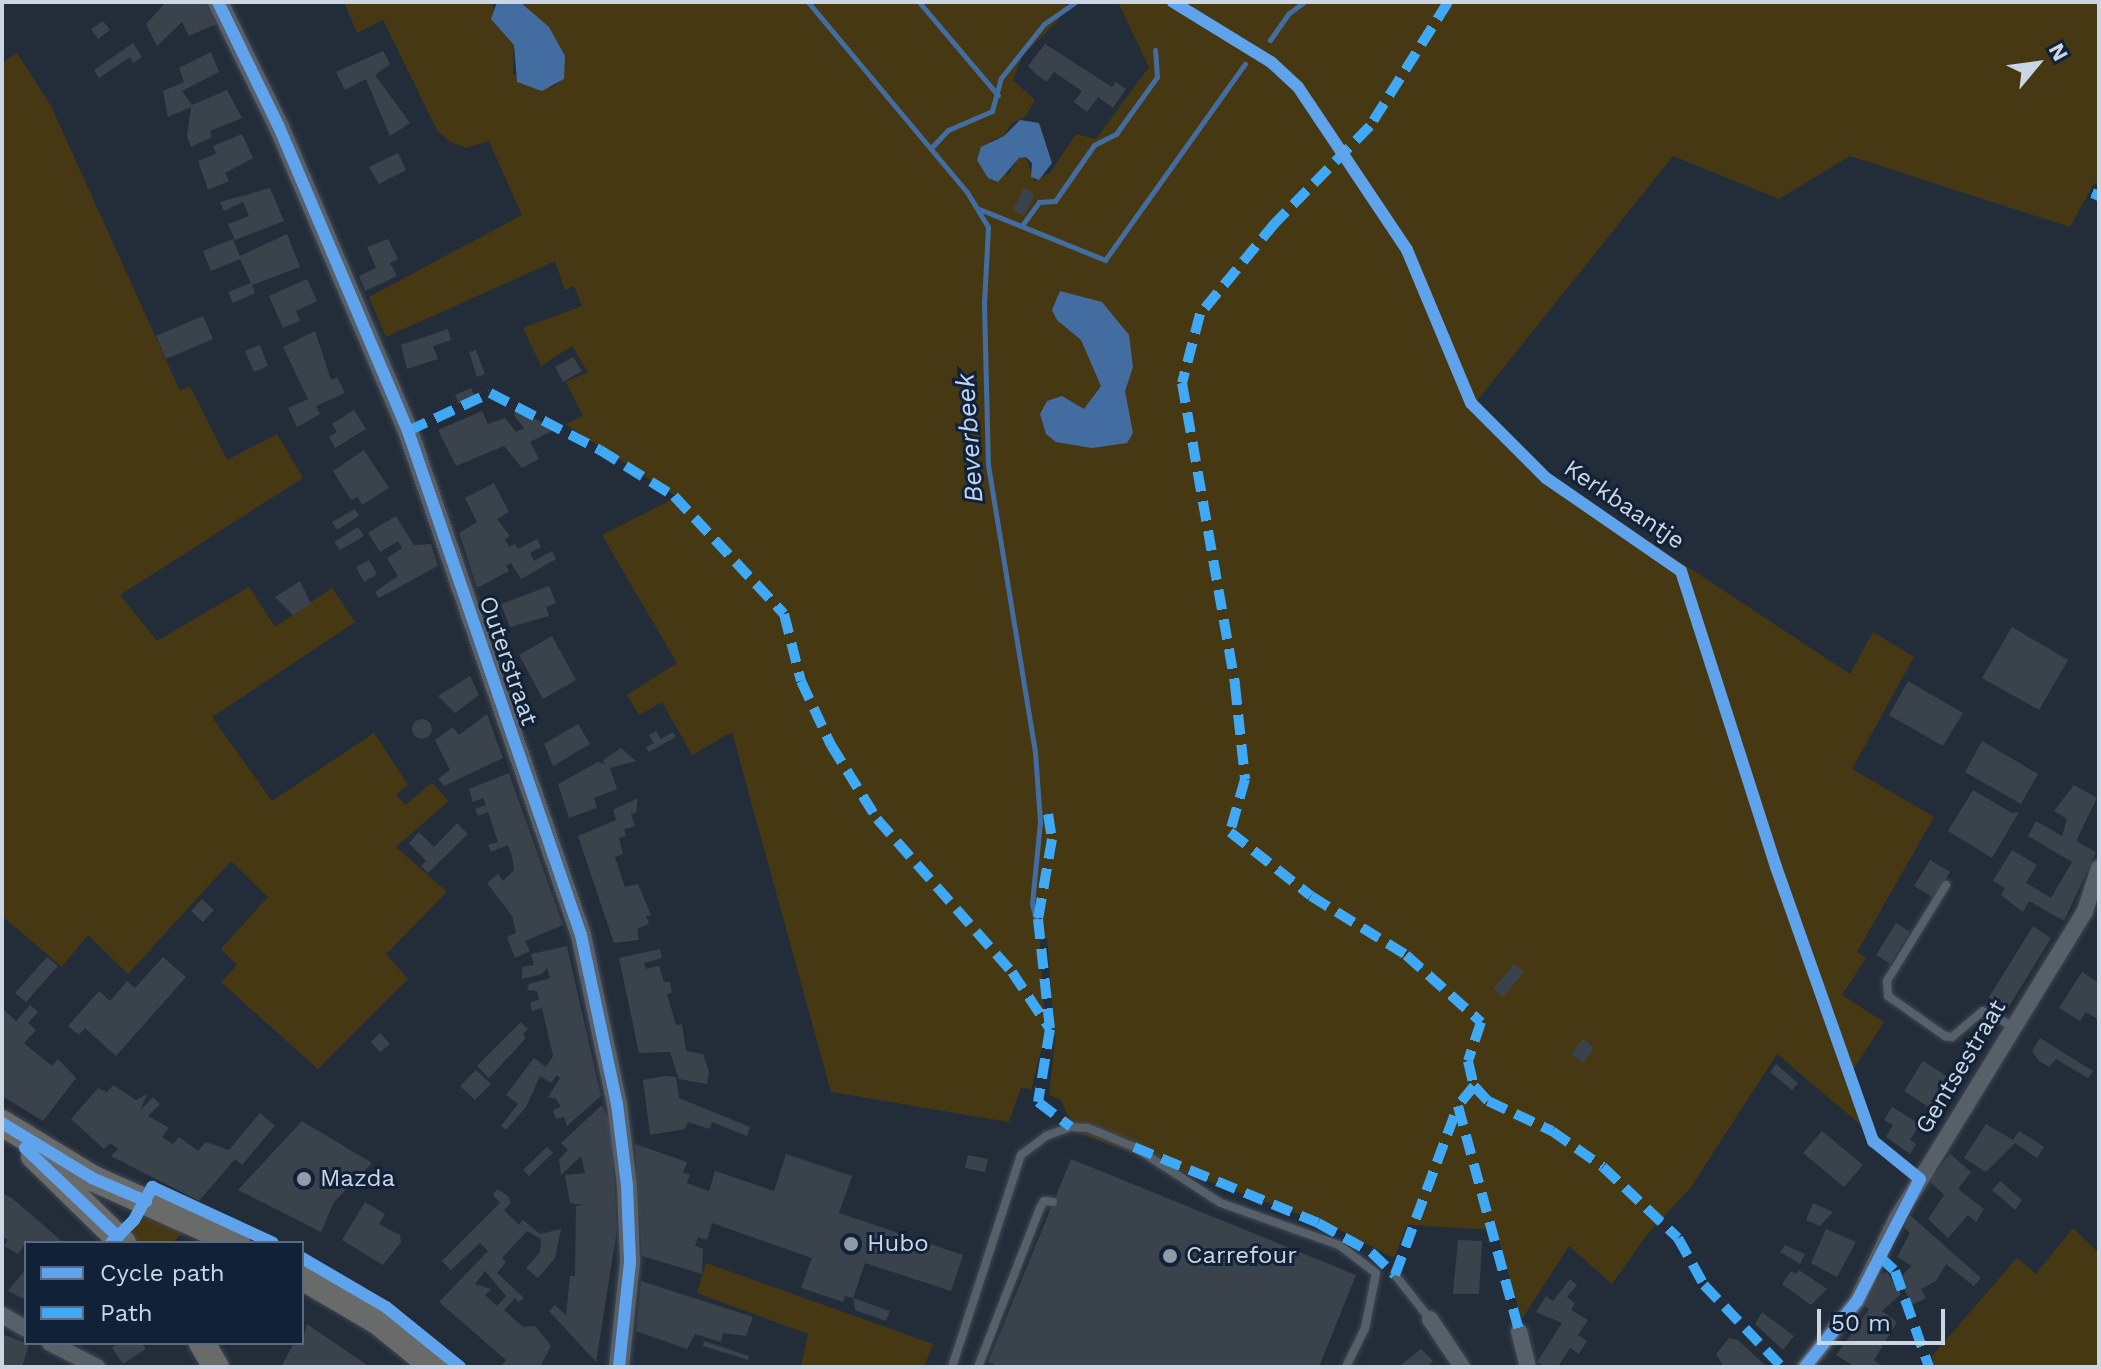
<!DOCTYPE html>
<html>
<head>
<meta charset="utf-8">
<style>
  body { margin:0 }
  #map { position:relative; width:2101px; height:1369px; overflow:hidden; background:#232d3a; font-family:"Work Sans",sans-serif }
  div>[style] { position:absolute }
  .green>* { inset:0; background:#473814 }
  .water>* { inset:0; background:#436da0 }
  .stream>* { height:5px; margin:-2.5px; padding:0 2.5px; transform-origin:2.5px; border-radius:2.5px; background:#436da0 }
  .building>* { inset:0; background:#3a424c }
  .round { border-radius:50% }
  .roads { filter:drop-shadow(0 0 2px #404853) drop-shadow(0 0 2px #404853) }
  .service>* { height:8px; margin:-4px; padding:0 4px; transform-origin:4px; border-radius:4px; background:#575f69 }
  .minor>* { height:16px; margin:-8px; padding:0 8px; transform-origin:8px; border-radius:8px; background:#575f69 }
  .tertiary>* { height:20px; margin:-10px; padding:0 10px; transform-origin:10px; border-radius:10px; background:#575f69 }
  .primary>* { height:26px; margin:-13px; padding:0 13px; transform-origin:13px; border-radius:13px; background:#696b6b }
  .quiet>* { height:10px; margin-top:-5px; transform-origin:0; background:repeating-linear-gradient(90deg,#3fa9f5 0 20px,transparent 0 30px) }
  .cycleway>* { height:12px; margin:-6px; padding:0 6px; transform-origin:6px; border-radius:6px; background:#60a3ed }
  .dots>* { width:22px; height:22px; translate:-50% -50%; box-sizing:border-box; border:4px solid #112238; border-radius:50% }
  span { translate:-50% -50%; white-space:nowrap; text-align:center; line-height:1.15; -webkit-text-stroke:6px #112238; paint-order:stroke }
  .street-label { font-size:24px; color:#cad6e4 }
  .poi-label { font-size:24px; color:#cad6e4 }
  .left { translate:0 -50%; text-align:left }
  .water-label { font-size:26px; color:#bdd6f6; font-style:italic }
  .frame { position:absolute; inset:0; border:4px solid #cad6e4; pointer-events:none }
  .legend { position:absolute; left:24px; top:1241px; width:280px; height:104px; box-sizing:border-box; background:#112238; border:2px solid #5b6a7d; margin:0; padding:10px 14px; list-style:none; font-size:24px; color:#cad6e4 }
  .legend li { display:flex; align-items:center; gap:16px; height:40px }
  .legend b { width:40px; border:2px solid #5b6a7d }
  .north { position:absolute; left:1997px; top:24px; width:80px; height:80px; -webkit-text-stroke:6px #112238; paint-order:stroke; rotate:61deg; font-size:22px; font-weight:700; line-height:32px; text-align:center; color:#cad6e4 }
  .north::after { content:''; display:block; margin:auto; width:28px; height:36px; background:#cad6e4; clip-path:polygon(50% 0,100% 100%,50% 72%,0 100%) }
  .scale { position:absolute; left:1817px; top:1309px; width:128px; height:36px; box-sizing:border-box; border:4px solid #cad6e4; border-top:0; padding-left:10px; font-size:24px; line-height:28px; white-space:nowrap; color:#cad6e4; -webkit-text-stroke:6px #112238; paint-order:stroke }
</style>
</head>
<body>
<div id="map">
  <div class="green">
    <i style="clip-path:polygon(344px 2px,497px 2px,492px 6px,514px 45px,513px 74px,551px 88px,564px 79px,520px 2px,1068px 2px,1057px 22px,1022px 56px,1013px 80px,1035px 100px,1025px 117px,1012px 123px,1004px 136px,990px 141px,1007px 176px,1019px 158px,1026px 157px,1034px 181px,1050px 173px,1076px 134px,1096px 139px,1149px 67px,1118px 2px,2099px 2px,2099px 185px,2094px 183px,2070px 227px,1850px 156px,1779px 199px,1673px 156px,1476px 402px,1548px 475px,1850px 674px,1873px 632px,1914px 657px,1852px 769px,1934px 817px,1857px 952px,1866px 958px,1842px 995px,1884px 1022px,1853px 1070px,1876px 1138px,1777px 1054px,1691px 1187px,1646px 1236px,1612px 1284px,1569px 1246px,1522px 1319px,1496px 1230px,1407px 1225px,1394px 1258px,1334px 1227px,1075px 1132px,1061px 1100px,1049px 1095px,1055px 1039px,1047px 938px,1040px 941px,1045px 1035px,1031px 1090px,1021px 1087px,1009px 1122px,831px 1092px,732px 732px,692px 755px,662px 702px,639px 715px,627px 695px,677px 663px,602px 535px,677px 497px,565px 424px,583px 416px,566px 382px,588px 372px,572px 346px,541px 366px,523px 328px,582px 306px,574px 286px,565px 290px,555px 261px,386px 337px,369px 297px,522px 215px,489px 141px,466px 148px,449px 141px,437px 130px,383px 20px,357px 33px)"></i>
    <i style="clip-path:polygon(17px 53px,51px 106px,180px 391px,190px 386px,227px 460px,277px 434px,303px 478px,120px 595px,157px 641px,249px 587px,275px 627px,332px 588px,355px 622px,212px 717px,272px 801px,374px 733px,408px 785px,396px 794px,405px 805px,432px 783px,449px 801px,396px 847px,447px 892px,386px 954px,408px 979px,318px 1069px,221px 982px,237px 965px,221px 949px,268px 897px,231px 861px,128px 974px,88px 935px,62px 967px,2px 916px,2px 63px)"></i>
    <i style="clip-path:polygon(152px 1208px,190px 1226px,172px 1243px,134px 1243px,127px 1235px)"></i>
    <i style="clip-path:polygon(2073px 1228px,2099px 1253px,2099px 1367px,1934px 1367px,1932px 1356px,2017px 1258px,2036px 1274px)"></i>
    <i style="clip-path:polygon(706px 1263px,933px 1344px,924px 1367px,801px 1367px,808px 1334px,697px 1293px)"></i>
  </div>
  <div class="water">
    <i style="clip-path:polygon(497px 2px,520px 2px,549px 27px,565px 56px,564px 79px,542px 91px,517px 82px,514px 45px,491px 19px)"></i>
    <i style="clip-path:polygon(1020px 120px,1039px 123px,1052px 163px,1039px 180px,1031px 177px,1032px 163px,1026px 157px,1019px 158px,998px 182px,988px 178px,977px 160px,981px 147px,1004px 136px)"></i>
    <i style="clip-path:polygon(1060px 291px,1102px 302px,1129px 335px,1133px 367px,1125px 391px,1133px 433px,1127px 443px,1092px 448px,1056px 442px,1046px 434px,1040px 414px,1047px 401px,1062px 396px,1084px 409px,1101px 386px,1081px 340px,1057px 320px,1052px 310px)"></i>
  </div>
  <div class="stream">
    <i style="left:808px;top:2px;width:248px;rotate:50.1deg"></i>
    <i style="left:967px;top:192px;width:41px;rotate:59deg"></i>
    <i style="left:988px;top:227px;width:77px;rotate:93deg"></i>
    <i style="left:984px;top:304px;width:161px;rotate:88.6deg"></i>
    <i style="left:988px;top:465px;width:291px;rotate:80.7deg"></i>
    <i style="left:1035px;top:752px;width:70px;rotate:85.9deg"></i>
    <i style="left:1040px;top:822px;width:82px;rotate:95.6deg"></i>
    <i style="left:1032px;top:904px;width:28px;rotate:75deg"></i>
    <i style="left:919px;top:2px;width:122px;rotate:49.7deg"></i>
    <i style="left:1270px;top:40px;width:32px;rotate:-55deg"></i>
    <i style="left:1288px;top:14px;width:20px;rotate:-37deg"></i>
    <i style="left:932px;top:147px;width:23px;rotate:-47deg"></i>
    <i style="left:948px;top:130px;width:48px;rotate:-23.4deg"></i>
    <i style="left:992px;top:111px;width:34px;rotate:-75deg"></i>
    <i style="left:1001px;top:78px;width:69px;rotate:-51.5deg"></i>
    <i style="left:1044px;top:24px;width:38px;rotate:-35deg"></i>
    <i style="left:979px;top:209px;width:136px;rotate:22deg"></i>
    <i style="left:1105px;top:260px;width:241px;rotate:-54.5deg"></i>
    <i style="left:1023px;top:224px;width:27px;rotate:-54deg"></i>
    <i style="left:1039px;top:202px;width:16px;rotate:-4deg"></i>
    <i style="left:1055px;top:201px;width:68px;rotate:-55.1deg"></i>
    <i style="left:1094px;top:145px;width:25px;rotate:-27deg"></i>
    <i style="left:1116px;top:134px;width:70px;rotate:-54.3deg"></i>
    <i style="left:1157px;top:77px;width:27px;rotate:-94deg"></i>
  </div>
  <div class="building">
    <i style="clip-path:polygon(166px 2px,205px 2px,216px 24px,189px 36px,182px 22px,157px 46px,146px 24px)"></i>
    <i style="clip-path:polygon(103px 21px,110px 30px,98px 39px,91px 29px)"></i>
    <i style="clip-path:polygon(133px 43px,142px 57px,133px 63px,130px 57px,99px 78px,94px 70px)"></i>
    <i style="clip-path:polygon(1045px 44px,1112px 87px,1116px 82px,1126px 89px,1113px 108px,1098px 97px,1087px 112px,1074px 102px,1082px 91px,1054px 72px,1047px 82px,1037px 75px,1028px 66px)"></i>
    <i style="clip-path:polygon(383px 51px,390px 64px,375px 75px,410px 123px,390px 136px,366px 79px,345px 90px,336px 72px)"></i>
    <i style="clip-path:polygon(211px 52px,219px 72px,182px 91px,192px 105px,227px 90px,242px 118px,210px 131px,212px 137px,191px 147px,187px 136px,191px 107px,168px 117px,163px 91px,184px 82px,179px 68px)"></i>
    <i style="clip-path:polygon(242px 134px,253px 158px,225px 173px,229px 181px,208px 190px,198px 161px,216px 154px,213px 146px)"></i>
    <i style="clip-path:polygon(398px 153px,406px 170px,379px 184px,369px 167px)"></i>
    <i style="clip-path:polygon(270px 188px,284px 221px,235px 240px,228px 224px,249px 216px,243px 202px,224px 211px,220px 202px)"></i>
    <i style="clip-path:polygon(1024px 188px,1035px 194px,1024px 216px,1013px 210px)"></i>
    <i style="clip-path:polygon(287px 234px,300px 267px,252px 285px,255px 293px,233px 303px,228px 292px,251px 283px,240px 259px,211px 271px,203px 251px,233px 239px,240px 256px)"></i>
    <i style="clip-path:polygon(388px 239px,398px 259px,390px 263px,397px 276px,365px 291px,359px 276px,376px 268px,367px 247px)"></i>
    <i style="clip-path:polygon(307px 279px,317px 301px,296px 311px,300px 321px,283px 328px,269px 296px)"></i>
    <i style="clip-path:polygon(203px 316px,213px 339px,166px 359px,156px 336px)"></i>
    <i style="clip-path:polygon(448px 329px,451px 340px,433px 346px,438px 359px,407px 369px,401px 345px)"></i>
    <i style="clip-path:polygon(315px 331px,331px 380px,337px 377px,345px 393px,316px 406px,320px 414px,297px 427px,288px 408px,308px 399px,283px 347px)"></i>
    <i style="clip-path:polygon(260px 345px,268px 366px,254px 372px,245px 351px)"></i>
    <i style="clip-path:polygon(476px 350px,485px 374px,477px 377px,469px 352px)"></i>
    <i style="clip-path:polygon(573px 357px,582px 371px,563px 382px,555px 367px)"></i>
    <i style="clip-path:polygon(471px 388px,475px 396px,459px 404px,455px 395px)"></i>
    <i style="clip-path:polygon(354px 410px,366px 429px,335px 448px,329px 437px,337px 432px,332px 424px)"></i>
    <i style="clip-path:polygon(517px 410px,556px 429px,530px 442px,539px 459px,522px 468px,504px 446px,456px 466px,438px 430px,482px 411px,488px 424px,505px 418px,516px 432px,524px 428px,514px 415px)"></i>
    <i style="clip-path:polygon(364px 450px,389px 488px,362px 505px,358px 497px,351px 500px,333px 471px)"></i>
    <i style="clip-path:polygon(494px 483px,509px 512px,497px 519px,510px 536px,505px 539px,509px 547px,515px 544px,518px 549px,537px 539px,541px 547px,530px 553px,534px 561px,552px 551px,556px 559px,521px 579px,511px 563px,506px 566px,509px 571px,477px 588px,459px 533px,477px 522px,465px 498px)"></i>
    <i style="clip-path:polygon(355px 509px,359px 516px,337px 530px,332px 522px)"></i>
    <i style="clip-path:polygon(396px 516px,414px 545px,431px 544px,438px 566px,379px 598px,375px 592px,398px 576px,387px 558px,402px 548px,398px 541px,380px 552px,368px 533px)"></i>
    <i style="clip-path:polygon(358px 527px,364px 536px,340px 550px,334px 542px)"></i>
    <i style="clip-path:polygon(369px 560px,377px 574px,364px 582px,356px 567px)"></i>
    <i style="clip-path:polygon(300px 581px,311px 604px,293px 615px,275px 597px)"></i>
    <i style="clip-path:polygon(549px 586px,556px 603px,546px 607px,549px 616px,510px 627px,501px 604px)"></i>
    <i style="clip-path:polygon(2012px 627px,2068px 660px,2039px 710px,1982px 678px)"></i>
    <i style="clip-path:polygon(552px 636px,576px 680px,543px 699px,519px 655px)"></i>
    <i style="clip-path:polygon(470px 676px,479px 695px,455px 713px,438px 696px)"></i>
    <i style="clip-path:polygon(1908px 681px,1963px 713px,1943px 746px,1889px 715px)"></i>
    <i style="clip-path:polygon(487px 714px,503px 758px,444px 786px,438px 779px,450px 770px,435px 740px,453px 727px,459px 735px)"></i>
    <i class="round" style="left:412px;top:719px;width:20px;height:20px"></i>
    <i style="clip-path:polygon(578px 724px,590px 744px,553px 766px,544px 744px)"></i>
    <i style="clip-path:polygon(656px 731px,661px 739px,673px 732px,676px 737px,649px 752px,646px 747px,654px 743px,649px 735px)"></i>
    <i style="clip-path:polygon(1982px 741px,2038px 774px,2021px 804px,1965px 772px)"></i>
    <i style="clip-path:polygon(621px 748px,636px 761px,610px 768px,617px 789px,594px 798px,597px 808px,569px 818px,558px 784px,598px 762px,605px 764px,603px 760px)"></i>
    <i style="clip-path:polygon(509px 773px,563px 925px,525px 941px,530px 951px,515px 958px,507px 937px,516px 933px,512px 916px,487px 883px,498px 874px,503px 881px,514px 870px,512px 856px,508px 845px,491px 852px,488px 845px,498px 842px,488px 812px,478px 816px,475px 809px,486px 805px,483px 798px,473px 802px,469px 789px)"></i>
    <i style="clip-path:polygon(2074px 785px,2097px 798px,2076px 841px,2096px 852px,2064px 921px,2029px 901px,2023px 912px,2001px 895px,2005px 888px,1993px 881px,2012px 850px,2037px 865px,2026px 883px,2051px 898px,2072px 862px,2028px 836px,2036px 821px,2062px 836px,2067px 819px,2054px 811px)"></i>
    <i style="clip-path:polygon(1973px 790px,2012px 813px,2019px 812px,1992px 858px,1948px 831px)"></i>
    <i style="clip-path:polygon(638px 798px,636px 813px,631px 814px,635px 826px,624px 829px,626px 836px,619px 838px,623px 854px,615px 857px,625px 887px,638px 884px,651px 915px,646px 916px,649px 924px,637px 929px,639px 940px,614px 943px,578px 836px,616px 820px,613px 810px)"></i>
    <i style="clip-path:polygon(457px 823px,468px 834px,428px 873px,421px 866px,426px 861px,409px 843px,419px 832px,434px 847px)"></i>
    <i style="clip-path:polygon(1930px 860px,1950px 872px,1934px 898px,1914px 886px)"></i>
    <i style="clip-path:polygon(202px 899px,214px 910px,203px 922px,191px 911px)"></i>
    <i style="clip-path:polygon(1896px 923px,1910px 932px,1890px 964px,1876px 955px)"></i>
    <i style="clip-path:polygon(2033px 926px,2051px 938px,2005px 1013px,1986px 1002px)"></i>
    <i style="clip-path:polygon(567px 946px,601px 1096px,567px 1126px,564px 1117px,556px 1119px,553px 1110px,561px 1107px,556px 1099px,548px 1097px,560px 1078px,557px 1075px,551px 1083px,540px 1076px,526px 1107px,506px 1130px,501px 1126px,518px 1104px,506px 1095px,534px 1058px,546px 1067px,553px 1056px,542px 1008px,532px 1011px,530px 1002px,539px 1000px,537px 991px,527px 990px,529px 984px,550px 978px,547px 968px,542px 974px,522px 979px,522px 967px,534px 965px,531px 954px)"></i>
    <i style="clip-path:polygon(660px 949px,662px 958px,644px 963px,646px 969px,659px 966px,664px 982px,670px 982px,672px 993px,667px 994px,676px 1025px,682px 1024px,686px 1051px,703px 1054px,709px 1072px,707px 1084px,679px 1079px,670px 1052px,639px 1053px,619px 958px)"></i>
    <i style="clip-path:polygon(47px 957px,58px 966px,26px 1002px,15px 993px)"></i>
    <i style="clip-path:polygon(163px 957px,186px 977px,116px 1056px,85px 1028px,79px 1035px,68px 1026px,99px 991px,110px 1001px,127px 981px,135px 988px)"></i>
    <i style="clip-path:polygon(1514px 964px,1524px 972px,1503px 997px,1493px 989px)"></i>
    <i style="clip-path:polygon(2082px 972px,2099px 983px,2099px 1020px,2086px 1012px,2080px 1021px,2059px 1008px)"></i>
    <i style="clip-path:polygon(30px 1005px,38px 1012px,28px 1023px,36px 1030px,24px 1043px,52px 1066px,58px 1059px,76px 1078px,43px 1121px,2px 1096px,2px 1008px,16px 1021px)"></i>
    <i style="clip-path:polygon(521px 1022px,528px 1029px,523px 1034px,526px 1038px,489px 1078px,477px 1066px)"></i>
    <i style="clip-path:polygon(380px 1033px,390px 1044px,380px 1052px,371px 1042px)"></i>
    <i style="clip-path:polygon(2040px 1038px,2093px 1071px,2088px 1078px,2056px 1059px,2049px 1067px,2039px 1061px,2032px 1051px)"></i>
    <i style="clip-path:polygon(1583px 1039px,1594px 1048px,1583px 1063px,1571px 1054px)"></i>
    <i style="clip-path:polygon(1923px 1061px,1948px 1077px,1930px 1108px,1904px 1091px)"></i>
    <i style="clip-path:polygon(1776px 1064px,1798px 1083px,1792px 1090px,1770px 1072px)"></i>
    <i style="clip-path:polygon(476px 1070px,491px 1084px,475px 1100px,460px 1086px)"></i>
    <i style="clip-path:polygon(665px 1076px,676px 1077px,679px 1098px,750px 1127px,747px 1136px,712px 1122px,710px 1129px,688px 1122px,685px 1129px,650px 1135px,643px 1080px)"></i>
    <i style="clip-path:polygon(113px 1085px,136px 1100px,147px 1094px,140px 1111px,153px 1097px,160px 1104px,148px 1116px,169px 1128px,162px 1137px,173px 1144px,179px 1137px,198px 1151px,206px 1142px,229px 1150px,260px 1113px,275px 1126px,242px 1165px,235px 1159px,199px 1201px,111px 1156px,118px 1149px,110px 1143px,104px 1149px,71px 1119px,98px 1088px,107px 1092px)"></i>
    <i style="clip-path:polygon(602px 1105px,611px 1126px,617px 1230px,596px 1362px,549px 1311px,555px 1305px,566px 1315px,570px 1276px,575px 1276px,576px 1206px,583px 1205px,570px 1203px,565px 1175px,585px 1173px,581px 1156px,561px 1175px,559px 1159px,568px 1150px,561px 1143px)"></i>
    <i style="clip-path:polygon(1892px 1107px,1920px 1124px,1910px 1140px,1916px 1144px,1910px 1154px,1886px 1137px,1893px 1125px,1884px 1120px)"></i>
    <i style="clip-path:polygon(302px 1121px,372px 1163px,334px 1202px,321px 1232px,238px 1190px)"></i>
    <i style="clip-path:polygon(1986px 1124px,2013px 1140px,2019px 1131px,2044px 1147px,2037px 1158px,2015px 1143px,1986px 1172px,1964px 1158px)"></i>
    <i style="clip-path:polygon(1822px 1131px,1863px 1165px,1844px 1187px,1803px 1153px)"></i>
    <i style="clip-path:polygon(635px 1144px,687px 1162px,683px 1173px,690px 1174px,687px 1183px,709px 1191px,715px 1171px,774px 1191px,786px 1154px,852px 1176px,839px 1213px,963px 1255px,951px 1291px,865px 1263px,853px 1298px,845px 1296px,843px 1302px,801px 1288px,812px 1258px,712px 1223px,707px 1240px,698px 1237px,695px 1246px,703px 1249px,702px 1274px,642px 1256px)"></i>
    <i style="clip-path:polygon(547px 1147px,553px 1153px,529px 1176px,523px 1170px)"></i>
    <i style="clip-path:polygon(1950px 1154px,1971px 1172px,1958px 1189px,1984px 1209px,1976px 1222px,1968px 1215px,1948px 1238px,1928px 1219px,1944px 1195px,1929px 1181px)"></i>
    <i style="clip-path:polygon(968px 1155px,988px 1159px,985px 1172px,965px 1168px)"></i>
    <i style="clip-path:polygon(1071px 1159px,1356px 1275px,1319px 1367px,999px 1367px,988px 1362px)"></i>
    <i style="clip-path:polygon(2000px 1181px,2022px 1200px,2015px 1210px,1992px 1190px)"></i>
    <i style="clip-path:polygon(evenodd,497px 1189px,508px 1196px,511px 1203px,504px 1210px,519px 1225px,523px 1220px,540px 1234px,561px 1229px,555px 1258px,538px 1278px,526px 1268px,540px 1252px,541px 1239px,527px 1231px,502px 1258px,506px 1262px,497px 1273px,524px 1298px,519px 1302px,515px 1298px,504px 1310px,523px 1327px,535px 1326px,551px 1346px,540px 1367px,500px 1367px,506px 1360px,439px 1302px,488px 1251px,480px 1243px,451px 1270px,442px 1261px,500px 1203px,493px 1195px,497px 1189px,485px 1271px,506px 1296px,497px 1306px,485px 1295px,491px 1289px,475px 1284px,485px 1271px)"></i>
    <i style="clip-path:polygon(2px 1193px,12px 1198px,64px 1243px,26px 1243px,18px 1254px,4px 1246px,8px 1240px,2px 1236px)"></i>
    <i style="clip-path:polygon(365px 1202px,385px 1214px,379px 1224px,400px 1235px,401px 1242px,383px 1265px,342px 1240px)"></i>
    <i style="clip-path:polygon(1813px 1203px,1833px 1212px,1820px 1226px,1806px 1220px)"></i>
    <i style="clip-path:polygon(1910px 1215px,1981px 1278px,1974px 1286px,1946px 1264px,1936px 1281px,1921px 1289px,1926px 1298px,1912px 1305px,1899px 1278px,1912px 1266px,1897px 1257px,1910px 1233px,1901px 1225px)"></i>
    <i style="clip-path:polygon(1826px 1229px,1856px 1242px,1837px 1277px,1811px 1263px)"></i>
    <i style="clip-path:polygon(1458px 1240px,1482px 1241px,1479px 1294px,1453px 1294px)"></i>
    <i style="clip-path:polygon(1785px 1245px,1805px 1254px,1800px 1264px,1780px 1252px)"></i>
    <i style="clip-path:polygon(26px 1269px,26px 1300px,8px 1291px)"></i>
    <i style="clip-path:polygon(1799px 1270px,1827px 1289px,1811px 1305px,1782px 1284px,1791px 1271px,1796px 1274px)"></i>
    <i style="clip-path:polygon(1887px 1272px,1901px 1294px,1882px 1311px,1897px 1322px,1874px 1360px,1883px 1367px,1855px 1367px,1836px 1355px,1869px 1309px,1864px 1305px,1880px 1274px)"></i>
    <i style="clip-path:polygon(1570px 1279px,1577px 1285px,1567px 1297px,1575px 1303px,1571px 1310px,1588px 1320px,1578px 1335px,1587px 1341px,1579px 1354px,1570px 1348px,1558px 1367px,1545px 1367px,1537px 1362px,1562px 1323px,1536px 1312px,1546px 1296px,1553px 1301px)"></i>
    <i style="clip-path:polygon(641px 1281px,753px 1317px,746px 1336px,723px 1333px,721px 1342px,695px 1334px,687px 1349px,636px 1331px)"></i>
    <i style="clip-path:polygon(853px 1298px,890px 1311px,886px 1321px,855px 1310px)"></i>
    <i style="clip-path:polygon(1762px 1312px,1794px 1336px,1783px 1350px,1755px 1324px)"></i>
    <i style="clip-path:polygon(307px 1324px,370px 1367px,281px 1367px,294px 1343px,302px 1343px)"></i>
    <i style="clip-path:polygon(2px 1334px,29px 1344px,22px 1367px,2px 1367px)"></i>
    <i style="clip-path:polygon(1729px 1338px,1738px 1340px,1767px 1367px,1724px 1367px,1716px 1354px)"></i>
    <i style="clip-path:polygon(704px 1341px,749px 1356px,748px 1360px,703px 1346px)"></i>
    <i style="clip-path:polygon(118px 1343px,142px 1343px,146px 1349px,123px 1364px,112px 1348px)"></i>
    <i style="clip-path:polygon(1421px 1349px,1433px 1361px,1427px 1367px,1398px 1367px)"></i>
  </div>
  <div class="roads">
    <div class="service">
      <i style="left:1946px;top:885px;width:113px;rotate:121.6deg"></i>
      <i style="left:1887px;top:981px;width:15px;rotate:86deg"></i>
      <i style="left:1888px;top:996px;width:70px;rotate:35.1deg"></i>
      <i style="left:1945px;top:1036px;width:7px;rotate:8deg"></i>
      <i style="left:1952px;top:1037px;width:40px;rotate:-40deg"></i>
      <i style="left:1983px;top:1011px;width:35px;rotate:27deg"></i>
      <i style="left:1395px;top:1275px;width:56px;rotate:51.5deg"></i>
      <i style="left:952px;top:1367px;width:223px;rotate:-72deg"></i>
      <i style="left:1021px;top:1155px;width:31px;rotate:-37deg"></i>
      <i style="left:1046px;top:1136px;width:27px;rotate:-20deg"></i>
      <i style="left:1071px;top:1127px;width:17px;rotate:3deg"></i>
      <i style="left:1088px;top:1128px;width:50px;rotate:22.4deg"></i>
      <i style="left:1134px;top:1147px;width:103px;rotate:32.8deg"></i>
      <i style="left:1221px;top:1203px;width:125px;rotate:19.6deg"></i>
      <i style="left:1339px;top:1245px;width:46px;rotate:37.1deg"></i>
      <i style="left:1376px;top:1273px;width:56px;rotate:101.3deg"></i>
      <i style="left:1365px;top:1328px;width:43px;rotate:116deg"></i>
      <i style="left:978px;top:1367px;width:171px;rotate:-68.7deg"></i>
      <i style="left:1040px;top:1208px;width:8px;rotate:-60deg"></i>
      <i style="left:1044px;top:1201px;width:9px;rotate:6deg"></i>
    </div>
    <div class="minor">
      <i style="left:2px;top:1315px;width:28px;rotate:30deg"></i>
      <i style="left:1430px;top:1319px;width:58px;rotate:56.3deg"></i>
      <i style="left:1519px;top:1331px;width:37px;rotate:76deg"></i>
      <i style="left:50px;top:1343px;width:53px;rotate:27.1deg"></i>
      <i style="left:1805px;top:1367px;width:84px;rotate:-51.8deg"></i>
      <i style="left:1857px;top:1301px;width:92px;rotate:-64.3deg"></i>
      <i style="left:1897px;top:1218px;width:360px;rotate:-58.5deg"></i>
      <i style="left:2085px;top:911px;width:45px;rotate:-72deg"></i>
    </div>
    <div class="tertiary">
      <i style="left:218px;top:2px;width:139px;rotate:64deg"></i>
      <i style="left:279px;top:127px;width:330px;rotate:67deg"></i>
      <i style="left:408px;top:431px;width:533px;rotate:71.06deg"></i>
      <i style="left:581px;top:935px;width:173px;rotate:78deg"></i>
      <i style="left:617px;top:1104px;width:83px;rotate:83deg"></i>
      <i style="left:627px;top:1186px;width:76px;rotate:87.7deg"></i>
      <i style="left:630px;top:1262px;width:106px;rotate:96deg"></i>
    </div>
    <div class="primary">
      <i style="left:2px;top:1123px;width:105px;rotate:31.4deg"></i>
      <i style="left:92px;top:1178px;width:159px;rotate:24.1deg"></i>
      <i style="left:34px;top:1156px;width:124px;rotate:44.3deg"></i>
      <i style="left:302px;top:1277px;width:87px;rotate:30.4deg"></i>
      <i style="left:377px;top:1321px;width:73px;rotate:38.9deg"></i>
      <i style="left:202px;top:1343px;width:28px;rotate:60deg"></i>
    </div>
  </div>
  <div class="quiet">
    <i style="left:1448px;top:2px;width:146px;rotate:122.2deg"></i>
    <i style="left:1370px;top:126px;width:136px;rotate:134.4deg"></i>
    <i style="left:1275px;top:223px;width:118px;rotate:129.5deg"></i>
    <i style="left:1200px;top:314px;width:71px;rotate:104.6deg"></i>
    <i style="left:1182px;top:383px;width:307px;rotate:80deg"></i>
    <i style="left:1235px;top:685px;width:95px;rotate:83.9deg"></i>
    <i style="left:1245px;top:779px;width:55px;rotate:105.8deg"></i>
    <i style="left:1230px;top:832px;width:103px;rotate:38.3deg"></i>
    <i style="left:1311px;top:896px;width:112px;rotate:31.8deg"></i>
    <i style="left:1406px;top:955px;width:101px;rotate:41.8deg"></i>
    <i style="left:1481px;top:1022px;width:41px;rotate:108.4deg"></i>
    <i style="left:1468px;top:1061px;width:26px;rotate:77deg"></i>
    <i style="left:1474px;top:1086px;width:26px;rotate:129deg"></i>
    <i style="left:1458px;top:1106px;width:233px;rotate:74.8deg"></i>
    <i style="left:2092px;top:193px;width:8px;rotate:23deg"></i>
    <i style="left:408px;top:431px;width:90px;rotate:-24.9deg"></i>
    <i style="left:490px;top:393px;width:124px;rotate:27.4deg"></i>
    <i style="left:600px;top:450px;width:87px;rotate:31.9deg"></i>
    <i style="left:674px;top:496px;width:161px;rotate:47deg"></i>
    <i style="left:784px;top:614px;width:69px;rotate:75.8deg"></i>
    <i style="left:801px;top:681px;width:71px;rotate:64.9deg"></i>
    <i style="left:831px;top:745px;width:87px;rotate:58.1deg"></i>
    <i style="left:877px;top:819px;width:204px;rotate:48.6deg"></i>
    <i style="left:1012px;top:972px;width:69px;rotate:56.3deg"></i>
    <i style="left:1048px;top:814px;width:25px;rotate:81deg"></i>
    <i style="left:1052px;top:839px;width:81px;rotate:99.9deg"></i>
    <i style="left:1038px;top:919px;width:111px;rotate:83.8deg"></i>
    <i style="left:1050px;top:1029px;width:74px;rotate:99.3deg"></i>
    <i style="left:1038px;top:1102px;width:41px;rotate:37.1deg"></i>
    <i style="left:1474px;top:1086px;width:21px;rotate:47deg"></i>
    <i style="left:1488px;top:1101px;width:71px;rotate:25.1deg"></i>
    <i style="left:1552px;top:1131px;width:62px;rotate:35.2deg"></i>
    <i style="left:1603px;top:1167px;width:103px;rotate:43.4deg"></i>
    <i style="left:1678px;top:1238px;width:54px;rotate:61deg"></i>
    <i style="left:1704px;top:1285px;width:113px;rotate:46.4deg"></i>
    <i style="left:1134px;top:1147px;width:199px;rotate:22.4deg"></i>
    <i style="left:1318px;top:1223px;width:60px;rotate:28.7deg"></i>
    <i style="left:1371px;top:1252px;width:33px;rotate:44deg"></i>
    <i style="left:1395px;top:1275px;width:180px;rotate:-69.6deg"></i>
    <i style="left:1879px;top:1256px;width:22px;rotate:43deg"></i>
    <i style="left:1895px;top:1271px;width:102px;rotate:70.5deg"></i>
  </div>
  <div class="cycleway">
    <i style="left:218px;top:2px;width:139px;rotate:64deg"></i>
    <i style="left:279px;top:127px;width:330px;rotate:67deg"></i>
    <i style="left:408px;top:431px;width:533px;rotate:71.06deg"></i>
    <i style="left:581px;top:935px;width:173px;rotate:78deg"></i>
    <i style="left:617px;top:1104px;width:83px;rotate:83deg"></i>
    <i style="left:627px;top:1186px;width:76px;rotate:87.7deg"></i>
    <i style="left:630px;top:1262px;width:106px;rotate:96deg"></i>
    <i style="left:1173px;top:2px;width:115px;rotate:31.5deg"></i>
    <i style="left:1271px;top:62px;width:37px;rotate:43deg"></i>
    <i style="left:1298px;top:87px;width:196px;rotate:56.2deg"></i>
    <i style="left:1407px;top:250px;width:166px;rotate:67.3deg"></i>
    <i style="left:1471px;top:403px;width:106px;rotate:45deg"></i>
    <i style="left:1546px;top:478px;width:164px;rotate:34.6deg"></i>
    <i style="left:1681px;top:571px;width:311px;rotate:72.2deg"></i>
    <i style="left:1776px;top:867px;width:291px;rotate:70.5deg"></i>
    <i style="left:1873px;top:1141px;width:60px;rotate:39deg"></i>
    <i style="left:1920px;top:1179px;width:137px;rotate:117.3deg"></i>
    <i style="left:1857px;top:1301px;width:84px;rotate:128.2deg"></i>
    <i style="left:2px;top:1123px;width:105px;rotate:31.4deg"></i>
    <i style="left:92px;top:1178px;width:59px;rotate:23.1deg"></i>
    <i style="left:25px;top:1148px;width:129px;rotate:43.7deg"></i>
    <i style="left:111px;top:1243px;width:33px;rotate:-45deg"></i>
    <i style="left:134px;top:1220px;width:38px;rotate:-61deg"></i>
    <i style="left:152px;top:1187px;width:133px;rotate:24.8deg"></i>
    <i style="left:302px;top:1258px;width:97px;rotate:30.3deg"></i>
    <i style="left:386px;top:1307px;width:95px;rotate:39deg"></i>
  </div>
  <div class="dots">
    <i style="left:304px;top:1179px;background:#909ba8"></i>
    <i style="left:851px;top:1244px;background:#909ba8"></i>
    <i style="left:1170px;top:1256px;background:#909ba8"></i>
  </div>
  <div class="street-label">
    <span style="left:1624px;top:505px;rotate:34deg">Kerkbaantje</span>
    <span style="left:508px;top:661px;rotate:71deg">Outerstraat</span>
    <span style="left:1961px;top:1067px;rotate:-59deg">Gentsestraat</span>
  </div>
  <div class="poi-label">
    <span class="left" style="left:320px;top:1179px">Mazda</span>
    <span class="left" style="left:867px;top:1244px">Hubo</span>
    <span class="left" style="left:1186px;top:1256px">Carrefour</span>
  </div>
  <div class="water-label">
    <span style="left:970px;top:438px;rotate:-94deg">Beverbeek</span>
  </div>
  <div class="frame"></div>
  <ul class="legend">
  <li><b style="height:10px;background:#60a3ed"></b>Cycle path</li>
  <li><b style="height:10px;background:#3fa9f5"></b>Path</li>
  </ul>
  <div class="north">N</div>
  <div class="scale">50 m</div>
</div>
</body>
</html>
